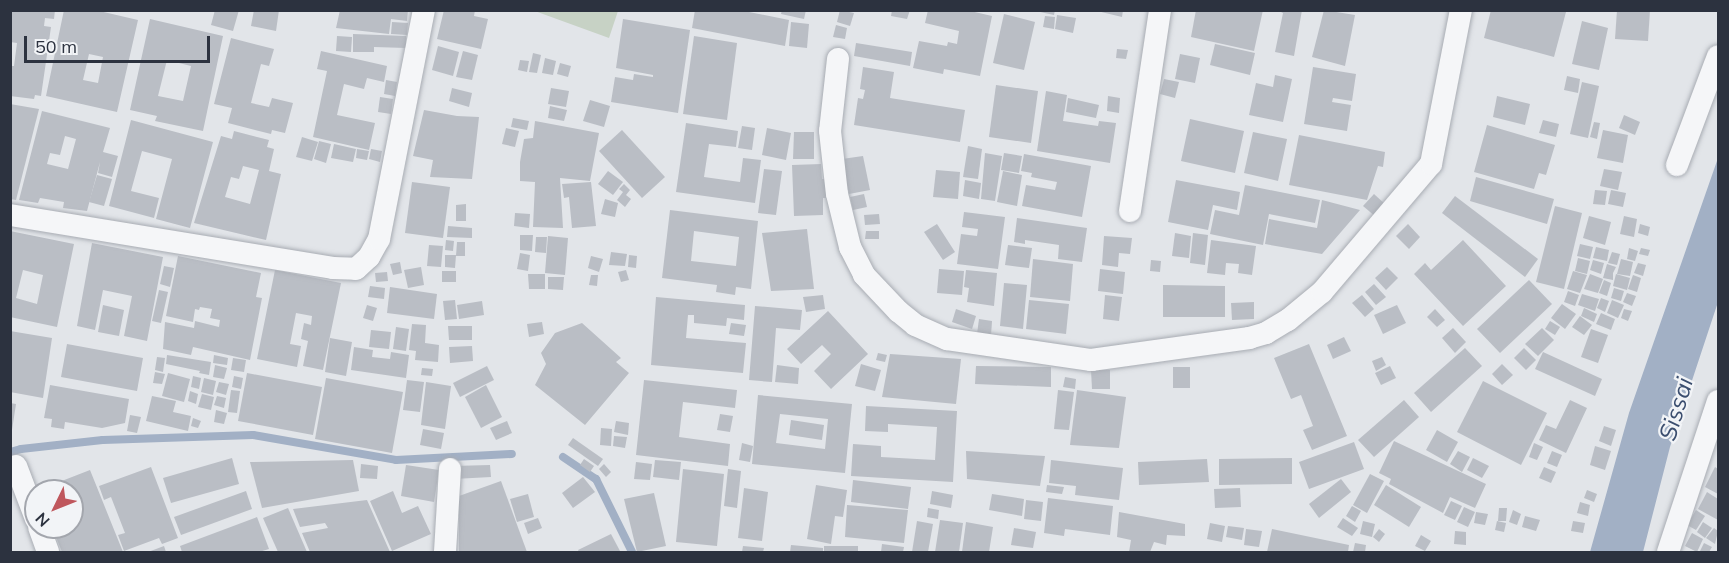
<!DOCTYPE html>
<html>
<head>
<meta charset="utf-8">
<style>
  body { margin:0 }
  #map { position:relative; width:1729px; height:563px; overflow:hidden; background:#e2e5e9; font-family:Mulish,sans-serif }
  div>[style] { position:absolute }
  .green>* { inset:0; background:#c7d2c5 }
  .water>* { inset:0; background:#a2b0c5 }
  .stream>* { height:8px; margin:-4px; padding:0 4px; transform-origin:4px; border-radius:4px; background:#a2b0c5 }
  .building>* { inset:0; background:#babec5 }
  .roads { filter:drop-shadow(0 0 2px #a8acb3) drop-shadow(0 0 2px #a8acb3) }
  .street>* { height:22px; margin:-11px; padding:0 11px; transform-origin:11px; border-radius:11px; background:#f5f6f8 }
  span { translate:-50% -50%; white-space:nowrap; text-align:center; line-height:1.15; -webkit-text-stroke:4.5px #f2f4f7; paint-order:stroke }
  .water-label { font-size:24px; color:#3b4e6f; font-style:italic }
  .frame { position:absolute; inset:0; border:12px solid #2c323f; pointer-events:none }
  .north { position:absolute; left:24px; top:479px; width:60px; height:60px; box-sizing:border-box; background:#f2f4f7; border:2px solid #a3a6ad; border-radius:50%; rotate:227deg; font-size:16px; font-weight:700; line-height:24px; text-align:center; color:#2c323f }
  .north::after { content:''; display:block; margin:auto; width:21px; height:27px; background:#bf575d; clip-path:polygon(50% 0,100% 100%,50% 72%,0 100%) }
  .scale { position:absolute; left:24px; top:36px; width:186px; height:27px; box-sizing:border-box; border:3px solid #2c323f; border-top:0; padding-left:8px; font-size:18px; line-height:21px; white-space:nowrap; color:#2c323f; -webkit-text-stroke:4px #f2f4f7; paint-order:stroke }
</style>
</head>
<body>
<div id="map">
  <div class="green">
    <i style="clip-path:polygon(532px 10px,618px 10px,618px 11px,609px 38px)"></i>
  </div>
  <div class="water">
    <i style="clip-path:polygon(1718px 158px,1718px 302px,1670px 447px,1643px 552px,1590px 552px,1629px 413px)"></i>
  </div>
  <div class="stream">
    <i style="left:10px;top:452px;width:11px;rotate:-15deg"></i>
    <i style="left:21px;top:449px;width:82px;rotate:-6.3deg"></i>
    <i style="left:103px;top:440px;width:150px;rotate:-1.9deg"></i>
    <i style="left:253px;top:435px;width:145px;rotate:9.9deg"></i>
    <i style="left:396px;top:460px;width:116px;rotate:-3deg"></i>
    <i style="left:563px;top:457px;width:40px;rotate:34deg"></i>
    <i style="left:596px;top:479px;width:81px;rotate:63.7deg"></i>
  </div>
  <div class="building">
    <i style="clip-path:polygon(10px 10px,55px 10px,54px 19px,45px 18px,44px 26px,51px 27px,41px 96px,35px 95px,34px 99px,10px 96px,10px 66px,14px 66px,17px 43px,10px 42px)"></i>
    <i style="clip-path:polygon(evenodd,64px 10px,95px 10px,138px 20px,117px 112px,46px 96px,64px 10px,89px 54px,103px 57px,98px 83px,83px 80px,89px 54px)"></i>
    <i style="clip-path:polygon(215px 10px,239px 10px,233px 31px,211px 25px)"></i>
    <i style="clip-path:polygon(254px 10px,279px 10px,276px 31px,251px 26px)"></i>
    <i style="clip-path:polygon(340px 10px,408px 10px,407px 21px,391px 19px,389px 34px,336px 28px)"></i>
    <i style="clip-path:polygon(444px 10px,475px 10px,474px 16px,488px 19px,481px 49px,437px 39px)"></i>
    <i style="clip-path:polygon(695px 10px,739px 10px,789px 20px,785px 46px,692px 28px)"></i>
    <i style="clip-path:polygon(782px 10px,806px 10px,804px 19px,781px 14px)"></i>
    <i style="clip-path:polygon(840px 10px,854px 13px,850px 26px,837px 22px)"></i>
    <i style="clip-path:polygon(892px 10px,910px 10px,907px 19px,891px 16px)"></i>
    <i style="clip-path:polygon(928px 10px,966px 10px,992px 16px,980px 76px,944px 69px,943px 74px,913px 68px,919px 41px,947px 46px,948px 42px,957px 44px,959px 31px,925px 23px)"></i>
    <i style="clip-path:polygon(1031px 10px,1055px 10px,1054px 15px)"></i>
    <i style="clip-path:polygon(1093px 10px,1123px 10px,1122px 17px)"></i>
    <i style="clip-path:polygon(1196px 10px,1263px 10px,1254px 51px,1191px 37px)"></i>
    <i style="clip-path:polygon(1277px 10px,1302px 10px,1294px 56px,1275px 52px,1283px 13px)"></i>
    <i style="clip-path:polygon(1324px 10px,1355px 15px,1345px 66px,1312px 57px)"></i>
    <i style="clip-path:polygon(1491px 10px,1566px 12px,1554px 57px,1484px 38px)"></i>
    <i style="clip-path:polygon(1617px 10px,1650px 10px,1648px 41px,1615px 39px)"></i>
    <i style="clip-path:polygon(1004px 14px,1035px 22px,1024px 70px,993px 63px)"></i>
    <i style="clip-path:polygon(1057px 15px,1076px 18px,1073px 33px,1055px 29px)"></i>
    <i style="clip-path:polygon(1045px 16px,1055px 17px,1054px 29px,1043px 27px)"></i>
    <i style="clip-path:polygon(evenodd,150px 19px,223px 36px,203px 131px,155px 121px,157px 116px,130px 110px,150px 19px,167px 60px,191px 66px,183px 101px,158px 96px,167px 60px)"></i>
    <i style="clip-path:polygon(623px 19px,690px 30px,678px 113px,611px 102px,615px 77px,633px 80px,634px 74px,653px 77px,653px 75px,616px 68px)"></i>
    <i style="clip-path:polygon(1582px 21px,1608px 28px,1599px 70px,1572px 64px)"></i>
    <i style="clip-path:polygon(392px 22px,408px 23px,407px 35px,391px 34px)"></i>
    <i style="clip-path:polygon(791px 22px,809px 24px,807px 48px,789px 46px)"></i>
    <i style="clip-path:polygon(836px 25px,847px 28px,845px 39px,833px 37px)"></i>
    <i style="clip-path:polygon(353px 34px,406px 36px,406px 48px,374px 47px,374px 52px,353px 52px)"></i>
    <i style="clip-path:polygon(337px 36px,352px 37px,351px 52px,336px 51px)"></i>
    <i style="clip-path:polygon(694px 36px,737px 43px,727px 120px,683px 114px)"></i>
    <i style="clip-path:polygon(231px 38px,274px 49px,269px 66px,261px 64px,251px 103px,269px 107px,272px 98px,293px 103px,285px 133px,272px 130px,271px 134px,228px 123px,232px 108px,214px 104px)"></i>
    <i style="clip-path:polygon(856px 43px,912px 52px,910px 66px,854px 56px)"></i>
    <i style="clip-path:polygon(1215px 44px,1255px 53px,1250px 75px,1210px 65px)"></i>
    <i style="clip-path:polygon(438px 46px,459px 52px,453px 76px,432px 70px)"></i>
    <i style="clip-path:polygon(1117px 49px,1128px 50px,1126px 59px,1116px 58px)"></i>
    <i style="clip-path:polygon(321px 51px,387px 66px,384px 82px,367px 78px,364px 89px,344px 84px,337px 115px,375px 123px,369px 150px,313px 137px,327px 71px,317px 69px)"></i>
    <i style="clip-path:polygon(463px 51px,478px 55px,472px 80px,456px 77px)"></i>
    <i style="clip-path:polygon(533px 53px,541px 55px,537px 73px,529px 72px)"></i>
    <i style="clip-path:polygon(1180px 54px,1200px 58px,1195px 83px,1175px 79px)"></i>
    <i style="clip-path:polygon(545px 58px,556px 61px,553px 75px,542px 73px)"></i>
    <i style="clip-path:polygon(520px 60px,529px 61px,527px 72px,518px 70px)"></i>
    <i style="clip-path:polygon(560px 63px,571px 66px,568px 77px,557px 74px)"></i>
    <i style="clip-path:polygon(863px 67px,894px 72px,890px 98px,965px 110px,960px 142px,854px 125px,858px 98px,863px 99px,865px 90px,860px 89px)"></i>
    <i style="clip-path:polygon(1313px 67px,1356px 74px,1352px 101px,1333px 98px,1332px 102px,1351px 105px,1347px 131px,1304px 124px)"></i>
    <i style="clip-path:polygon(1275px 75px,1292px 79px,1283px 122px,1249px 115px,1256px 83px,1273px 87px)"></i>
    <i style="clip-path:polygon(1567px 76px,1580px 79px,1578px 93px,1564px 90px)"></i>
    <i style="clip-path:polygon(1164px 79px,1179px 82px,1175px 98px,1160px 94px)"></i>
    <i style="clip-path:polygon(386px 80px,397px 82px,395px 96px,384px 94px)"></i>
    <i style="clip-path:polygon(1582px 82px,1599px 86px,1588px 138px,1570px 134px)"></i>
    <i style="clip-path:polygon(996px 85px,1038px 91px,1031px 143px,989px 137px)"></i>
    <i style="clip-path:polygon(452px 88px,472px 93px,469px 107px,449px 101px)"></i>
    <i style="clip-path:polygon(551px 88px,569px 91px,566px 107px,548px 104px)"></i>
    <i style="clip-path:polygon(1046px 91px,1067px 95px,1063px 121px,1098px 126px,1099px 121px,1116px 123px,1110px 163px,1037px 151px)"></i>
    <i style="clip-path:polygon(1108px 96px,1120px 98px,1119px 113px,1107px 111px)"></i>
    <i style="clip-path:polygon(1497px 96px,1530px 104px,1525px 125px,1493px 117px)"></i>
    <i style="clip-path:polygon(380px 97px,393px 99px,391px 114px,378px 112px)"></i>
    <i style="clip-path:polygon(1068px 98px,1099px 105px,1096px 118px,1066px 112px)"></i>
    <i style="clip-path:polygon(590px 100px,610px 106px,604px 127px,583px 121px)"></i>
    <i style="clip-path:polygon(10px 104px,39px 109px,16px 200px,10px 199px)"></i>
    <i style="clip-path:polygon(550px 106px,567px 110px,564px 121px,548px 118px)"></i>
    <i style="clip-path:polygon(424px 110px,457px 116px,479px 117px,472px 179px,430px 177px,433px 160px,413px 156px)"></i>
    <i style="clip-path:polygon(evenodd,42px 111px,110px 128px,103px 152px,118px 156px,112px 177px,98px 173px,100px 162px,87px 211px,63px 208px,64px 202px,40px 198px,38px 203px,19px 200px,42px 111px,65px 136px,76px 139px,68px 169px,47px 164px,50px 153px,60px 155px,65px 136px)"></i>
    <i style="clip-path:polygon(1624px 115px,1640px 122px,1635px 135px,1619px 128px)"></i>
    <i style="clip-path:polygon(513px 118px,529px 121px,527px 130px,511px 127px)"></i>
    <i style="clip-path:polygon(1190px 119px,1244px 131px,1235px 173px,1181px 161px)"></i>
    <i style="clip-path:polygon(131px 120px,213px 142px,190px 228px,156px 219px,172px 159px,142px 151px,131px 191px,159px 198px,154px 218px,109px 206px)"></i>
    <i style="clip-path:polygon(1543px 120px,1559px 124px,1556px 137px,1539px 133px)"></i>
    <i style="clip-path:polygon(535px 121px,599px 133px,590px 181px,560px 178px,563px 228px,533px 227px,535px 182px,520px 181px,520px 162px,524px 139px,533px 138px)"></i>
    <i style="clip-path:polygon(1594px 122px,1600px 123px,1597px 139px,1590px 137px)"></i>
    <i style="clip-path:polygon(686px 123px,738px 131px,736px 147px,709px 144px,704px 177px,740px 182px,743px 158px,761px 160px,755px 203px,676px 192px)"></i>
    <i style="clip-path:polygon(1487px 125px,1555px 145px,1546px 175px,1539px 173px,1534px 189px,1474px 172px)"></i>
    <i style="clip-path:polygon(742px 126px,755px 128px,752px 150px,738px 148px)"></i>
    <i style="clip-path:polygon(506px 128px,519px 131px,515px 147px,502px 144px)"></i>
    <i style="clip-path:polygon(767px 128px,791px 133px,786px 160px,762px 155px)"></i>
    <i style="clip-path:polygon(622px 130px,665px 177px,642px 198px,599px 151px)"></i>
    <i style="clip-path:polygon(1603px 130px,1628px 135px,1623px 163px,1597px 158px)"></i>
    <i style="clip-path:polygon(evenodd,234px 131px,269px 140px,267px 147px,274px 149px,269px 171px,281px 174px,266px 240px,194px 223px,221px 136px,232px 139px,234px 131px,243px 166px,259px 170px,250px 204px,225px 197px,231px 177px,239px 179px,243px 166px)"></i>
    <i style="clip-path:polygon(794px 132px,814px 132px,814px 159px,793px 159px)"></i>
    <i style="clip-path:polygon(1253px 132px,1287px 139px,1278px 181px,1244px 173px)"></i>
    <i style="clip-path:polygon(1299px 135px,1385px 152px,1383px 167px,1378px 166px,1367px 200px,1289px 185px)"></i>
    <i style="clip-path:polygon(302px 137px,318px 142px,312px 161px,296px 157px)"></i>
    <i style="clip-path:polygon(319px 141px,331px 144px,326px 163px,314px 159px)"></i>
    <i style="clip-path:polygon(334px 144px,356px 149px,353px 162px,331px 158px)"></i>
    <i style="clip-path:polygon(968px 146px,982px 149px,978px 179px,963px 177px)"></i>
    <i style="clip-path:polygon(357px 149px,369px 151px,367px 160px,356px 158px)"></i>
    <i style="clip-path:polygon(371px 149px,382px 151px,380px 162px,369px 159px)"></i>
    <i style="clip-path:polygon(985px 153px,1002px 156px,995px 201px,981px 199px)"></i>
    <i style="clip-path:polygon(1004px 153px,1022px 156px,1019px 173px,1001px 170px)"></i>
    <i style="clip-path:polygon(1024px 154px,1091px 166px,1082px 217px,1022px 206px,1026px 185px,1055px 190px,1057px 182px,1031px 177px,1032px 173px,1021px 171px)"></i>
    <i style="clip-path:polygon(863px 156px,870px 190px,849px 194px,842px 159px)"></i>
    <i style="clip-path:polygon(821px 164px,822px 179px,826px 179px,827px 198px,823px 198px,823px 215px,794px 216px,792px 165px)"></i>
    <i style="clip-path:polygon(764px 169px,782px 171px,776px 215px,758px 213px)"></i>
    <i style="clip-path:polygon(1604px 169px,1622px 172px,1618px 190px,1600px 186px)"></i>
    <i style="clip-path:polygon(936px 170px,960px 172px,958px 199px,933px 197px)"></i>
    <i style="clip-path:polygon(608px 171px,623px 182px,613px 195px,598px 184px)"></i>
    <i style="clip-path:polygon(1003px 171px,1022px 175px,1017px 206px,997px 202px)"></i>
    <i style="clip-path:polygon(97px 175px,112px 179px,104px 206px,89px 202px)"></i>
    <i style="clip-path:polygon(1476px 177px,1554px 199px,1547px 224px,1470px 201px)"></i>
    <i style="clip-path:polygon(965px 180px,981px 183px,979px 199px,963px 196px)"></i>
    <i style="clip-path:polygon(1176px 180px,1240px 192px,1237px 210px,1213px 205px,1208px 230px,1168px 222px)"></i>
    <i style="clip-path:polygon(412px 182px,450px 187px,443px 238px,405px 233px)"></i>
    <i style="clip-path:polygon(591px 182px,596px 226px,572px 228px,569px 197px,564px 198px,562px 184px)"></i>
    <i style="clip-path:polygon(624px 184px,630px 190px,626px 195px,631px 199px,625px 207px,617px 200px,623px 192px,619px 189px)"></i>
    <i style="clip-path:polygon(1245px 185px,1320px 200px,1315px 223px,1269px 214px,1263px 245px,1210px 234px,1215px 210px,1239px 215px)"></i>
    <i style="clip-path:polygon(1595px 190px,1607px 191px,1605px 205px,1593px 204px)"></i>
    <i style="clip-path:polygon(1611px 190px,1626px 193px,1623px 207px,1608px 204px)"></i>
    <i style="clip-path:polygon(864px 194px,867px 207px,853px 210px,850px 197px)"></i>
    <i style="clip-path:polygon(1374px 194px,1386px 205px,1376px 217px,1363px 206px)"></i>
    <i style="clip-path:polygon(1455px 196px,1538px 259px,1525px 277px,1442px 213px)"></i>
    <i style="clip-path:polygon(605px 199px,618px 203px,615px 217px,601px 214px)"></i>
    <i style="clip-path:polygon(1322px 200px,1360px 210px,1322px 254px,1265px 244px,1269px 219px,1317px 228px)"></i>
    <i style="clip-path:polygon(466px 204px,466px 221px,456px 221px,456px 205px)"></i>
    <i style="clip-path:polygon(1555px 206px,1582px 213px,1564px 289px,1536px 282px)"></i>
    <i style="clip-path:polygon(evenodd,670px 210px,758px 221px,751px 289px,736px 287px,735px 295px,716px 292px,717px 285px,662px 278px,670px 210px,694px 231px,739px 237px,736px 266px,691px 261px,694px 231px)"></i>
    <i style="clip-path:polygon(964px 212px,1005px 217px,998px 269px,957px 264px,961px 234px,977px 236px,978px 229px,962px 227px)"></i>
    <i style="clip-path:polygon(515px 213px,530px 214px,529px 228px,514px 226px)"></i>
    <i style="clip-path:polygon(879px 214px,880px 224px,865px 225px,864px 215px)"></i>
    <i style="clip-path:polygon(1589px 216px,1611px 222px,1605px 245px,1583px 238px)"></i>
    <i style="clip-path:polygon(1624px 216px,1637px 219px,1634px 237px,1620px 234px)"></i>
    <i style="clip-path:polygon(1017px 218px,1087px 228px,1082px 262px,1058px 259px,1059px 245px,1025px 240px,1025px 244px,1014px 242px)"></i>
    <i style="clip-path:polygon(937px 224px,955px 252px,943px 260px,924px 232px)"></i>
    <i style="clip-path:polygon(1408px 224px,1420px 237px,1409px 249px,1396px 236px)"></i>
    <i style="clip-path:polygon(1640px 224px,1650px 227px,1648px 236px,1638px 233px)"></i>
    <i style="clip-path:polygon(448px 226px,472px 228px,472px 238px,447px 237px)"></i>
    <i style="clip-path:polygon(807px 229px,814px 289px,771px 291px,762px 233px)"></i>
    <i style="clip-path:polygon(evenodd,10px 231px,74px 244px,57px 327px,10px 317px,10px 231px,23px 270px,43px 275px,37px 304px,16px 298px,23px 270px)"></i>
    <i style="clip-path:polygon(866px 231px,879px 231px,879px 239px,865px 239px)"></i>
    <i style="clip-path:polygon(1175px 233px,1191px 236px,1189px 258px,1172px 256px)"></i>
    <i style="clip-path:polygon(1193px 233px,1208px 235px,1205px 265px,1190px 263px)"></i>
    <i style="clip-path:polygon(520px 235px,533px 235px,532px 251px,520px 250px)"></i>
    <i style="clip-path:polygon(548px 236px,568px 238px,565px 275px,545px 273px)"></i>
    <i style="clip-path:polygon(1104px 236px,1132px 238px,1130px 254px,1119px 253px,1118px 267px,1102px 265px)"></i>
    <i style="clip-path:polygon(536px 237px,547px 237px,546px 253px,535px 252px)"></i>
    <i style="clip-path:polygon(446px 240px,454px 241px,453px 251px,445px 250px)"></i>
    <i style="clip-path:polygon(1211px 240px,1256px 246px,1252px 275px,1238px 273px,1239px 264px,1226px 263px,1225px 275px,1207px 273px)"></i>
    <i style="clip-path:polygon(1463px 240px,1506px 286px,1463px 326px,1414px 274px,1425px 263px,1431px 270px)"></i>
    <i style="clip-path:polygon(457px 242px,465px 242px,465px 256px,456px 256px)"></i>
    <i style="clip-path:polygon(92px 243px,163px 257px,147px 341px,124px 336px,132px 296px,103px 290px,95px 330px,77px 326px)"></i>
    <i style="clip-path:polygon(1580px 244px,1593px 247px,1590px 259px,1577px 256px)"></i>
    <i style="clip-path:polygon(429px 245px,443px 246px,441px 267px,427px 266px)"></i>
    <i style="clip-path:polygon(1008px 245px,1032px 248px,1029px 268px,1005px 265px)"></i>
    <i style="clip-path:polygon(1596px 247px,1609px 250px,1607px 261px,1593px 258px)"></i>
    <i style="clip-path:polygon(1629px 248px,1638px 251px,1635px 261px,1627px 259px)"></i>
    <i style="clip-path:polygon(1641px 248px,1650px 250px,1648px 256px,1639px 254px)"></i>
    <i style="clip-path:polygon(611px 252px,627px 254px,625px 266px,609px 265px)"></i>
    <i style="clip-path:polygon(1612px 252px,1620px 254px,1617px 265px,1608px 263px)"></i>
    <i style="clip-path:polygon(520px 253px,530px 255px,528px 271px,517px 269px)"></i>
    <i style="clip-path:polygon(445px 255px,456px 255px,455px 268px,445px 267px)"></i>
    <i style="clip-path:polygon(629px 255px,637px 256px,636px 268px,628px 267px)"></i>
    <i style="clip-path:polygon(178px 256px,261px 273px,256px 297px,262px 298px,250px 360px,193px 347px,191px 355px,163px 349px,165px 322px,194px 328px,195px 321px,219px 327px,220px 320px,210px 318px,212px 309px,200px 307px,199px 310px,195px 309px,193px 322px,166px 316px)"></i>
    <i style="clip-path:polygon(591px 256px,603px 259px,599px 272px,588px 268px)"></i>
    <i style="clip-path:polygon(1578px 258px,1590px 261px,1587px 274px,1575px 271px)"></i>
    <i style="clip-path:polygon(1033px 259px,1073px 264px,1070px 301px,1030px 297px)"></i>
    <i style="clip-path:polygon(1621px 259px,1633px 262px,1630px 276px,1617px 274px)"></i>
    <i style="clip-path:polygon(1151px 260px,1161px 261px,1160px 272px,1150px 271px)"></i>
    <i style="clip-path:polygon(1593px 260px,1604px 263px,1601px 274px,1590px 270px)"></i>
    <i style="clip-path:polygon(400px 262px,402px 273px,393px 275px,390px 264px)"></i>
    <i style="clip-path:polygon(1638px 263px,1646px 265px,1643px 276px,1634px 273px)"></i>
    <i style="clip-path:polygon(1607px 264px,1616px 267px,1613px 273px,1613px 280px,1603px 278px)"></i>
    <i style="clip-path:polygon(164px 266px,174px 268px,170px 287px,160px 284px)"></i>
    <i style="clip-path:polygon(421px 267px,424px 285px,408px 288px,404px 270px)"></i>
    <i style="clip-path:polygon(1387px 267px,1398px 278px,1386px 290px,1375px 278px)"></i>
    <i style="clip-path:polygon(939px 269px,964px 271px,962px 295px,937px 293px)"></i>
    <i style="clip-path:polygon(1100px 269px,1125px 272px,1123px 294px,1098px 291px)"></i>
    <i style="clip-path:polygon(275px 270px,341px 283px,323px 370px,303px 366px,308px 341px,301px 339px,304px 323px,311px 325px,312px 316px,296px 313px,290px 344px,301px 346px,297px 367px,257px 359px)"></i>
    <i style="clip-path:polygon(626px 270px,629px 280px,621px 282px,618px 272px)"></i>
    <i style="clip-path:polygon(966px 270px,997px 273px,994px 306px,967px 302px,969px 288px,964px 287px)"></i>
    <i style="clip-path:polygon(442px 271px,456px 271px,456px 282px,442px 282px)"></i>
    <i style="clip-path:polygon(1573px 271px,1587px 275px,1580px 293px,1567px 289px)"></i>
    <i style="clip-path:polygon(387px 272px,388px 281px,376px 282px,375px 273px)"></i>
    <i style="clip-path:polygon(528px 274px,545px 274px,545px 289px,529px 289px)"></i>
    <i style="clip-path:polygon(1590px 274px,1603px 279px,1598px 293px,1584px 289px)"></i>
    <i style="clip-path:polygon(1616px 274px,1630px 278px,1627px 290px,1613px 286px)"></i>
    <i style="clip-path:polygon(591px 275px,598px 275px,597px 286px,589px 285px)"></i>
    <i style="clip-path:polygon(1633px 275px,1641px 278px,1637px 292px,1628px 289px)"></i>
    <i style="clip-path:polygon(548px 277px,564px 277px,563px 290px,548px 289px)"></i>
    <i style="clip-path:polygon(1529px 280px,1552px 304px,1500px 353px,1477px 329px)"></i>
    <i style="clip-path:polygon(1604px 280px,1611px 283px,1607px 296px,1599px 293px)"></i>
    <i style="clip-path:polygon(1004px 283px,1027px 285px,1023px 329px,1000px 326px)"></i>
    <i style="clip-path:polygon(1374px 284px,1386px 297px,1376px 305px,1365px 292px)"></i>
    <i style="clip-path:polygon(1163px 285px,1225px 286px,1225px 317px,1163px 317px)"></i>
    <i style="clip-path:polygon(370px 286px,385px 288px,384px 299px,368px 297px)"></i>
    <i style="clip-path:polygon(390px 287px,437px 294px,434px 319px,387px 313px)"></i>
    <i style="clip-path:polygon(1614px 288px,1624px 291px,1621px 301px,1611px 298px)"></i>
    <i style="clip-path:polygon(159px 290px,168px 292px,161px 323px,152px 321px)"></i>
    <i style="clip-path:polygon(1568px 291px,1579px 295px,1575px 306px,1564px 302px)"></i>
    <i style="clip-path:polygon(1627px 293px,1636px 296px,1632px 306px,1623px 302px)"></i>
    <i style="clip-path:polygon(1582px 294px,1599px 299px,1595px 311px,1578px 305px)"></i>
    <i style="clip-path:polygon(823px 295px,825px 309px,806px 312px,803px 297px)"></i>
    <i style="clip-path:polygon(1105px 295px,1122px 297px,1119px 321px,1103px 319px)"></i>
    <i style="clip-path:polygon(1362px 295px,1374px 309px,1365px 317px,1352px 303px)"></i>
    <i style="clip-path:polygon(656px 297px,745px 305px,744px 320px,727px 318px,726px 326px,694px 323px,694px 315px,688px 315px,686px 338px,746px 343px,743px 373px,651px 365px)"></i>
    <i style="clip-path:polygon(1601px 298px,1609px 301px,1605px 312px,1597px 308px)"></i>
    <i style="clip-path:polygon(455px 300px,457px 319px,445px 320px,443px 301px)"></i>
    <i style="clip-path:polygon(1029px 300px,1069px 304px,1066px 334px,1026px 329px)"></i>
    <i style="clip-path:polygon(1612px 300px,1624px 305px,1618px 318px,1607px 313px)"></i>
    <i style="clip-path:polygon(482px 301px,484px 315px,459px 319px,457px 305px)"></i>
    <i style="clip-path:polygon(1254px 302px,1254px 319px,1232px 320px,1231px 303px)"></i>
    <i style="clip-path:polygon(1562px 304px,1576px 314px,1565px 329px,1551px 318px)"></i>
    <i style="clip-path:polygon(103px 305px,124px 310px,119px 336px,98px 332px)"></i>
    <i style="clip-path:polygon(367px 305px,377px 308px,373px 321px,363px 318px)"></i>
    <i style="clip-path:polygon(1397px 305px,1406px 323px,1383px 334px,1374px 315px)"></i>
    <i style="clip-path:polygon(755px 306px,802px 310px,800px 330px,776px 328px,772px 382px,749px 380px)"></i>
    <i style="clip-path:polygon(1584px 308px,1597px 314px,1594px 322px,1581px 316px)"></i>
    <i style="clip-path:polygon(956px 309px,976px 316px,972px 329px,952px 322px)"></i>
    <i style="clip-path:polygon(1435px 309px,1445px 320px,1437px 327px,1427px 317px)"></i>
    <i style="clip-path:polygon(1624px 309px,1632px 311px,1628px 321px,1621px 318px)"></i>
    <i style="clip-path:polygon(828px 311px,868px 354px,831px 389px,814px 371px,831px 354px,822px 345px,801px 364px,787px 349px)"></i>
    <i style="clip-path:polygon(1601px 313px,1615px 319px,1611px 330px,1596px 324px)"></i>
    <i style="clip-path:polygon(1580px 316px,1592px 325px,1584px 335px,1572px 327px)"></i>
    <i style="clip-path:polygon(979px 319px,992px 321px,991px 336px,977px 334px)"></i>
    <i style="clip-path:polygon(1550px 321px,1560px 327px,1555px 335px,1545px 329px)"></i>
    <i style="clip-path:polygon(542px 322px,544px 334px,529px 337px,527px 324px)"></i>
    <i style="clip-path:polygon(582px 323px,621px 358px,616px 362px,629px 373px,585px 425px,535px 385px,546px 364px,541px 353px,555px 333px)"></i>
    <i style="clip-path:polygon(731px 323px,746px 325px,744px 336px,729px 334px)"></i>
    <i style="clip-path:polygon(412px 324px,426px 325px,425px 343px,439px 345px,438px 362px,415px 360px,416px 351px,409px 350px)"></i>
    <i style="clip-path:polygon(448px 326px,472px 326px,472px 340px,449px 340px)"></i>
    <i style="clip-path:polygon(396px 327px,409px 329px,406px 351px,393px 349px)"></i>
    <i style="clip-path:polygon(1453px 328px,1466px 342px,1455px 353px,1442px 338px)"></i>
    <i style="clip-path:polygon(1542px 328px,1554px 340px,1538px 356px,1525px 344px)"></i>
    <i style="clip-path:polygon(1591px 329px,1608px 335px,1598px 363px,1581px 357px)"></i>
    <i style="clip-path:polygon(371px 330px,391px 332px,389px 349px,369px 347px)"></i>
    <i style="clip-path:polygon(10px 331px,52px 338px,43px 398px,10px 392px)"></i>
    <i style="clip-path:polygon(1344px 337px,1351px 351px,1333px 359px,1327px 345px)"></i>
    <i style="clip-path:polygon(330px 338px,352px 342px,346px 376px,325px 372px)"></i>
    <i style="clip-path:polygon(67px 344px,143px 358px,137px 391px,61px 377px)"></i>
    <i style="clip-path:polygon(1309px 344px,1347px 436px,1312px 450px,1303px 430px,1313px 426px,1301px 395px,1291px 399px,1274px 358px)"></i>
    <i style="clip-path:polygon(472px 346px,473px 361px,450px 363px,449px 347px)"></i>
    <i style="clip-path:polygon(354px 347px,373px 350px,372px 357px,390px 359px,391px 352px,409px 355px,406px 378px,351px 370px)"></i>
    <i style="clip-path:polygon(1465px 348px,1482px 366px,1431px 412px,1414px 393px)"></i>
    <i style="clip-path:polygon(1524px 348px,1536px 360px,1526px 370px,1514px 358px)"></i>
    <i style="clip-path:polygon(1543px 352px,1602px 379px,1595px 396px,1535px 369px)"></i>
    <i style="clip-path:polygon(878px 353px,887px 355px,885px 362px,876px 360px)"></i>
    <i style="clip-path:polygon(890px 354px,961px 359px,956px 404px,882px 397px)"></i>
    <i style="clip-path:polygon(167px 355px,211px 362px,209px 375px,199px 373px,200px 371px,166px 364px)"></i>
    <i style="clip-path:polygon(214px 355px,228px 358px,227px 365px,213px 363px)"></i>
    <i style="clip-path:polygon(157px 357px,165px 358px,163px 372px,155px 370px)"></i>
    <i style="clip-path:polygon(1382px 357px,1386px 365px,1376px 371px,1372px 361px)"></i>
    <i style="clip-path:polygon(233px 358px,246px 360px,244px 372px,231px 370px)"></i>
    <i style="clip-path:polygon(861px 364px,881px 370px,875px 391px,855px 386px)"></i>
    <i style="clip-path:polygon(1502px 364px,1513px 375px,1502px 385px,1492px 374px)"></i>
    <i style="clip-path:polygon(215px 365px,227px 368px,224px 379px,213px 377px)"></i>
    <i style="clip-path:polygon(777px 365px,799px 368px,798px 384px,775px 382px)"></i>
    <i style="clip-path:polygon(487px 366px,494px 380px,460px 397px,453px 383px)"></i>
    <i style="clip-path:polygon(976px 366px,1051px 367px,1051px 387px,975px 384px)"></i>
    <i style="clip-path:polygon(1390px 366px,1396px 378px,1381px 385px,1375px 373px)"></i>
    <i style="clip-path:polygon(1173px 367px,1190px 367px,1190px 388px,1173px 388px)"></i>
    <i style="clip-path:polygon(422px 368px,433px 369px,432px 376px,421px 375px)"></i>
    <i style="clip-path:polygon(1091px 370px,1110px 370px,1110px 389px,1092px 389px)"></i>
    <i style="clip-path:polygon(155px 372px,165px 374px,162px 384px,153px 383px)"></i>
    <i style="clip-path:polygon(168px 373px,190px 379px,184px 402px,162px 396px)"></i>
    <i style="clip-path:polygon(247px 373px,322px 387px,313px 435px,238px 421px)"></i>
    <i style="clip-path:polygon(193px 376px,201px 378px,199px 389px,191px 387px)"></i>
    <i style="clip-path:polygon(234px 376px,243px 378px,241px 389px,232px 387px)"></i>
    <i style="clip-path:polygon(1065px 377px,1076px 379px,1075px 389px,1063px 387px)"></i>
    <i style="clip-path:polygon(204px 378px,216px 381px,213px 395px,201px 392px)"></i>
    <i style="clip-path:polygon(326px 378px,403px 392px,392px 453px,315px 439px)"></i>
    <i style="clip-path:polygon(407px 380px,424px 382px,420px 412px,403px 410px)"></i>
    <i style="clip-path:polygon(644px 380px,737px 390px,735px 408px,683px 402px,679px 437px,730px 444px,728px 466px,636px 455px)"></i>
    <i style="clip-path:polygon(1483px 381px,1547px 413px,1521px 465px,1457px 432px)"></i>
    <i style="clip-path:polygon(219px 382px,229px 384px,226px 395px,216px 392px)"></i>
    <i style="clip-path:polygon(426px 382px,451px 386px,445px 429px,421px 425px)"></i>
    <i style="clip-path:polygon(50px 385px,129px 399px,125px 423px,102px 428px,65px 422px,64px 429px,51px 427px,52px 419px,44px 418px)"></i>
    <i style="clip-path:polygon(486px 385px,502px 417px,481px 428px,465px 397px)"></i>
    <i style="clip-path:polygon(231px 390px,240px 391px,237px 413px,228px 412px)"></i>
    <i style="clip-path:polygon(1058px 390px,1074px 392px,1069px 430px,1054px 429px)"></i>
    <i style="clip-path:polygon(1077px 390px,1126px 397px,1119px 448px,1070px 445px)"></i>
    <i style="clip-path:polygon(190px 391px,198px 394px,196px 404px,188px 401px)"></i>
    <i style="clip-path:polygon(202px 394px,214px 397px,211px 410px,198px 407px)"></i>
    <i style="clip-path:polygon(evenodd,758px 395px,852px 404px,845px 473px,752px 464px,758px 395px,780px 414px,828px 419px,825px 449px,776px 443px,780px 414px)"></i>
    <i style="clip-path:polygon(152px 396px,176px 401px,173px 412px,191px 416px,188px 431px,146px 421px)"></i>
    <i style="clip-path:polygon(217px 396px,226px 398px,224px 408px,214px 405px)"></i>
    <i style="clip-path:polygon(1404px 400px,1419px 417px,1374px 457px,1358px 440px)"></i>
    <i style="clip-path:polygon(1570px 400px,1587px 408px,1566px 453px,1539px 440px,1546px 425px,1556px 429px)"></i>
    <i style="clip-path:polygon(10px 403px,16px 404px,12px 430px,10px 430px)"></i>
    <i style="clip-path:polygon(866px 406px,957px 411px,953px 482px,851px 476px,853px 444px,881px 446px,881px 457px,935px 460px,937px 427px,888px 424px,888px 432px,865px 431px)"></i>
    <i style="clip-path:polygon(216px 410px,227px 413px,224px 424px,214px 422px)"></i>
    <i style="clip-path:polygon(720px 414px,733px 416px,730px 432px,717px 430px)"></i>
    <i style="clip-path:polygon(130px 415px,141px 417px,137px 433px,127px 431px)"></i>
    <i style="clip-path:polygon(193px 418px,201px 421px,198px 428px,191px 426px)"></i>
    <i style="clip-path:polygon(791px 420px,824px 425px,822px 440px,789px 435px)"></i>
    <i style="clip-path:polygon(507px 421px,512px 433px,496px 440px,490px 428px)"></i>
    <i style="clip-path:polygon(616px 421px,629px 423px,628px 435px,614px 432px)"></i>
    <i style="clip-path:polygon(1604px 426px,1616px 430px,1611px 446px,1599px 441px)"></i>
    <i style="clip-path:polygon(601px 428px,612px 429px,611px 446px,600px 445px)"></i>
    <i style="clip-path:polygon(423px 429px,444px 433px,441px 449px,420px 445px)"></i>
    <i style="clip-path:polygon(1437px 430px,1458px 442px,1447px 462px,1426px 450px)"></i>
    <i style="clip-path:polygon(614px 436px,627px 437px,625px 448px,613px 446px)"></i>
    <i style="clip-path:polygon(573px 438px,603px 459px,598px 466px,568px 445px)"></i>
    <i style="clip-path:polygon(1394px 441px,1486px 484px,1475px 508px,1450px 497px,1443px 513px,1389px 484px,1391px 479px,1379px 473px)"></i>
    <i style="clip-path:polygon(1354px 442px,1364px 469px,1309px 489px,1299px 462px)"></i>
    <i style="clip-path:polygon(742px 443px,753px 446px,750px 462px,739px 460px)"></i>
    <i style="clip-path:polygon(1534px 443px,1543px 447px,1537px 460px,1529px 457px)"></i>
    <i style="clip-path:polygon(1595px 446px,1611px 451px,1605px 470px,1590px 465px)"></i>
    <i style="clip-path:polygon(966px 451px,1045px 456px,1040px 486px,967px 479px)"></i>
    <i style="clip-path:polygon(1458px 451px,1470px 457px,1462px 472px,1450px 464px)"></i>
    <i style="clip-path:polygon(1552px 451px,1562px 455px,1557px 467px,1547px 463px)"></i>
    <i style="clip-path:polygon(232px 458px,239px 484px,171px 503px,163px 478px)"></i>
    <i style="clip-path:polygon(1292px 458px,1292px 484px,1219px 485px,1219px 459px)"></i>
    <i style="clip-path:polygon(1473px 458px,1489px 466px,1482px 478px,1467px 470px)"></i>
    <i style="clip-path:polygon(584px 459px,594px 466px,590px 472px,580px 465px)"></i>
    <i style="clip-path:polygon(1207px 459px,1209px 482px,1139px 485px,1138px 462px)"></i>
    <i style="clip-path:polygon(353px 460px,359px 491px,262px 508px,250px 462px)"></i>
    <i style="clip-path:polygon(655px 460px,681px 462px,679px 480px,653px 477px)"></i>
    <i style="clip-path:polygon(1051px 460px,1123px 468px,1119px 500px,1075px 495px,1076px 486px,1049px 483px)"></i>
    <i style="clip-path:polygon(636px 462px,652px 464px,650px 480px,634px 479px)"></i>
    <i style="clip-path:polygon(361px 464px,378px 466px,377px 479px,360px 478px)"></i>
    <i style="clip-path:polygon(604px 464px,611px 472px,606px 477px,599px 469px)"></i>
    <i style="clip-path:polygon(406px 465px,439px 470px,434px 502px,401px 496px)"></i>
    <i style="clip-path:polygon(490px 465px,491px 477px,454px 479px,453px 466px)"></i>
    <i style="clip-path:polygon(151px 467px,178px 538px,162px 544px,159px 538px,124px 551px,118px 535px,125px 533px,111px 497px,104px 500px,99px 486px)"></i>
    <i style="clip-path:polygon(1544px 467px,1556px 472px,1551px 483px,1539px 478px)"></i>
    <i style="clip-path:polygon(1715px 467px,1718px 469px,1718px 494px,1705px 487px)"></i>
    <i style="clip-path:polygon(683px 469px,724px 474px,717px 546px,676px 542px)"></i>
    <i style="clip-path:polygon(728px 469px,741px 471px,737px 508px,724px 506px)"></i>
    <i style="clip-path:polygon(90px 470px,123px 552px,62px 552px,52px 527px,72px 527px,72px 491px,36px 491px)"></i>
    <i style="clip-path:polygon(1370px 474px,1384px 481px,1367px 513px,1353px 505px)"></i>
    <i style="clip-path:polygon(583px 477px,595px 492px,573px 508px,562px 493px)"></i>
    <i style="clip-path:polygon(1341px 479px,1351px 492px,1319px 518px,1309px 504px)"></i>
    <i style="clip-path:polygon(853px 480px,911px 487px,908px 509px,851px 502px)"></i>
    <i style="clip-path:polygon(501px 481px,527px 552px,459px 552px,459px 496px)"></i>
    <i style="clip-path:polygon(816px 485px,847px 490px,843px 517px,835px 516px,831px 544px,807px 539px)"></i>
    <i style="clip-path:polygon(1047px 485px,1064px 487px,1062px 494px,1046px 492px)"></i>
    <i style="clip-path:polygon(1386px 485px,1421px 507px,1409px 527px,1374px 505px)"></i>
    <i style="clip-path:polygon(744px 488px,768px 492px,762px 541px,738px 538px)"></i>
    <i style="clip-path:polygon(1240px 488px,1241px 507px,1215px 508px,1214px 489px)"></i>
    <i style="clip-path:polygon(1587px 490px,1597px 494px,1594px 502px,1584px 498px)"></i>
    <i style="clip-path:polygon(246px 491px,252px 509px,181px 535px,174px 517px)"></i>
    <i style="clip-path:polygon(393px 491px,402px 513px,418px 506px,431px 534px,392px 551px,370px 501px)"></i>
    <i style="clip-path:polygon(932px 491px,953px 495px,951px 508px,930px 504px)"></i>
    <i style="clip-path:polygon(1707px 492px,1718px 499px,1718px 520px,1698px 509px)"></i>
    <i style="clip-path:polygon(654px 493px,666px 546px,637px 552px,624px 499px)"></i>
    <i style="clip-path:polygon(528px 494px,534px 517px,517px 522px,510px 499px)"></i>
    <i style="clip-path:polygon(992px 494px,1024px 499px,1022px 516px,989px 510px)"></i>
    <i style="clip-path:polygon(1048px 498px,1113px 506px,1110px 535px,1065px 529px,1064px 536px,1044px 533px)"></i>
    <i style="clip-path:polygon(367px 500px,390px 552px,310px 552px,302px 533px,328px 528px,325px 523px,300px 527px,293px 509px)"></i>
    <i style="clip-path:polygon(1026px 500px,1043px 502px,1041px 521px,1024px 519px)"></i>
    <i style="clip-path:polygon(1451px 501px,1462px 506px,1455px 520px,1444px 515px)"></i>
    <i style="clip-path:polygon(1580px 502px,1590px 505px,1588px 516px,1577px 513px)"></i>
    <i style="clip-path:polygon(847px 505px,908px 510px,904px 543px,845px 537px)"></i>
    <i style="clip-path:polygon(1352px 506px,1361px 511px,1355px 522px,1346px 516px)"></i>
    <i style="clip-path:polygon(1464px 507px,1475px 512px,1468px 527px,1457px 522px)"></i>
    <i style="clip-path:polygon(288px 508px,307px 552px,278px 552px,263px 518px)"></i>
    <i style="clip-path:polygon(928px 508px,939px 510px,938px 519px,927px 517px)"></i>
    <i style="clip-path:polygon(1499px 508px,1507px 508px,1506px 521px,1498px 521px)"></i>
    <i style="clip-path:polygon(1513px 510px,1521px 514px,1517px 525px,1509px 522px)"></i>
    <i style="clip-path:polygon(1696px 510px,1705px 516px,1696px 530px,1687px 525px)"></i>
    <i style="clip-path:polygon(1119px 512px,1185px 524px,1185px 536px,1167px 535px,1166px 545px,1154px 542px,1150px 552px,1129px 552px,1131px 540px,1117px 537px)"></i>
    <i style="clip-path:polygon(1476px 512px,1488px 514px,1485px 525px,1474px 523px)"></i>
    <i style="clip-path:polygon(1525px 516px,1540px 520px,1536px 531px,1522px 527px)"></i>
    <i style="clip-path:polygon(257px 517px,269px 549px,259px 552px,182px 552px,180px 546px)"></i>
    <i style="clip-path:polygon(538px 518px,542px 528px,528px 534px,524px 523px)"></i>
    <i style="clip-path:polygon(1343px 518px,1358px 528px,1352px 536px,1337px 527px)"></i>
    <i style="clip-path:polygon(940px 520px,963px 523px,959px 552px,935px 552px)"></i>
    <i style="clip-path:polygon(917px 521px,933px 524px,928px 552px,912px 552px)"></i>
    <i style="clip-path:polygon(1363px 521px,1375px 524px,1372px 537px,1360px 534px)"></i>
    <i style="clip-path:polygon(1497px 521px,1506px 523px,1504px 532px,1495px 530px)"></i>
    <i style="clip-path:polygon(1573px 521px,1585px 523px,1583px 533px,1571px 531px)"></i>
    <i style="clip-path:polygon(966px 522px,993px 527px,989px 552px,962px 552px)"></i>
    <i style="clip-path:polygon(1703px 522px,1712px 528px,1705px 538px,1697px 532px)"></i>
    <i style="clip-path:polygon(1210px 523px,1225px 526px,1222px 542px,1207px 539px)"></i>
    <i style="clip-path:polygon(1228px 526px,1244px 528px,1242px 540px,1226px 537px)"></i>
    <i style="clip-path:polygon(1014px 528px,1036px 532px,1033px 548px,1011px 545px)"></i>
    <i style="clip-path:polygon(1714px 528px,1718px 531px,1715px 544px,1706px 538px)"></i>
    <i style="clip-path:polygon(1246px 529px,1262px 531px,1259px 547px,1244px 545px)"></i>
    <i style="clip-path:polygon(1272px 529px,1349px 545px,1348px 552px,1267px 552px)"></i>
    <i style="clip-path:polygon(1379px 529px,1385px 534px,1379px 542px,1373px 537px)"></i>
    <i style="clip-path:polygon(1455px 531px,1466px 532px,1466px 545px,1454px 544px)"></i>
    <i style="clip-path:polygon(1692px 533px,1703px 539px,1697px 552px,1685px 546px)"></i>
    <i style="clip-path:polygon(611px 534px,620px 551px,579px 552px,578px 550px)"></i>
    <i style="clip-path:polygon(1421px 535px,1431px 541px,1425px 551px,1415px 546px)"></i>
    <i style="clip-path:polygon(1355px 543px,1366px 545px,1365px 552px,1353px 552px)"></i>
    <i style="clip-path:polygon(1704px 543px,1712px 547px,1709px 552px,1700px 551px)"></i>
    <i style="clip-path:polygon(882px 544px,904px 547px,903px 552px,881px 552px)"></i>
    <i style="clip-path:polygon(791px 545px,823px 548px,823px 552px,790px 552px)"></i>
    <i style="clip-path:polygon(164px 546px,166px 552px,148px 552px)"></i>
    <i style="clip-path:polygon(743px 546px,764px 548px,763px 552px,742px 552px)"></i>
    <i style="clip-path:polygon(824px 546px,858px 546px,858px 552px,824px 552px)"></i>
  </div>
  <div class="roads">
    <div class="street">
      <i style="left:838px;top:59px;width:72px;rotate:96.3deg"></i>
      <i style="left:830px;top:131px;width:63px;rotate:83.7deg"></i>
      <i style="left:837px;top:194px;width:55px;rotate:76.2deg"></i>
      <i style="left:850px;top:247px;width:31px;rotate:63deg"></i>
      <i style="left:864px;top:275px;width:50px;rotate:46.6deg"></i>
      <i style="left:898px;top:311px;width:22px;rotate:39deg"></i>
      <i style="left:915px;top:325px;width:35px;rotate:24deg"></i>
      <i style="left:947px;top:339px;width:146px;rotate:8.3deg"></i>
      <i style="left:1091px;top:360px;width:160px;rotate:-7.9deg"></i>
      <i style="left:1249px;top:338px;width:18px;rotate:-16deg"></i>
      <i style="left:1266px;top:333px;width:26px;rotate:-31deg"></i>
      <i style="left:1288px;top:320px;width:44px;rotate:-39.5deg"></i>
      <i style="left:1322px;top:292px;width:168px;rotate:-49.6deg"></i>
      <i style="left:1431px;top:164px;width:157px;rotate:-79deg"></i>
      <i style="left:1677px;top:165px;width:116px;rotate:-69.4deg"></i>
      <i style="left:1130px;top:211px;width:203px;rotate:-81.5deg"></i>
      <i style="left:10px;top:215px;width:327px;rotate:9.3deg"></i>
      <i style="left:333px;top:268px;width:23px;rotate:2deg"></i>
      <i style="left:356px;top:269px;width:18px;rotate:-43deg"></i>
      <i style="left:369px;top:257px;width:21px;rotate:-61deg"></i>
      <i style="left:379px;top:239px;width:233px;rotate:-78.9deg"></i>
      <i style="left:16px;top:466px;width:57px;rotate:69.3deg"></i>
      <i style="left:39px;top:527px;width:27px;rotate:70deg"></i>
      <i style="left:445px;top:552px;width:83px;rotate:-86.6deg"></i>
      <i style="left:1668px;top:552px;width:159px;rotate:-71.7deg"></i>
    </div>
  </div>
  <div class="water-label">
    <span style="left:1676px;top:409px;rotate:-73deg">Sissai</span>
  </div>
  <div class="frame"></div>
  <div class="north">N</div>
  <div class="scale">50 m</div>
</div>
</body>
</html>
